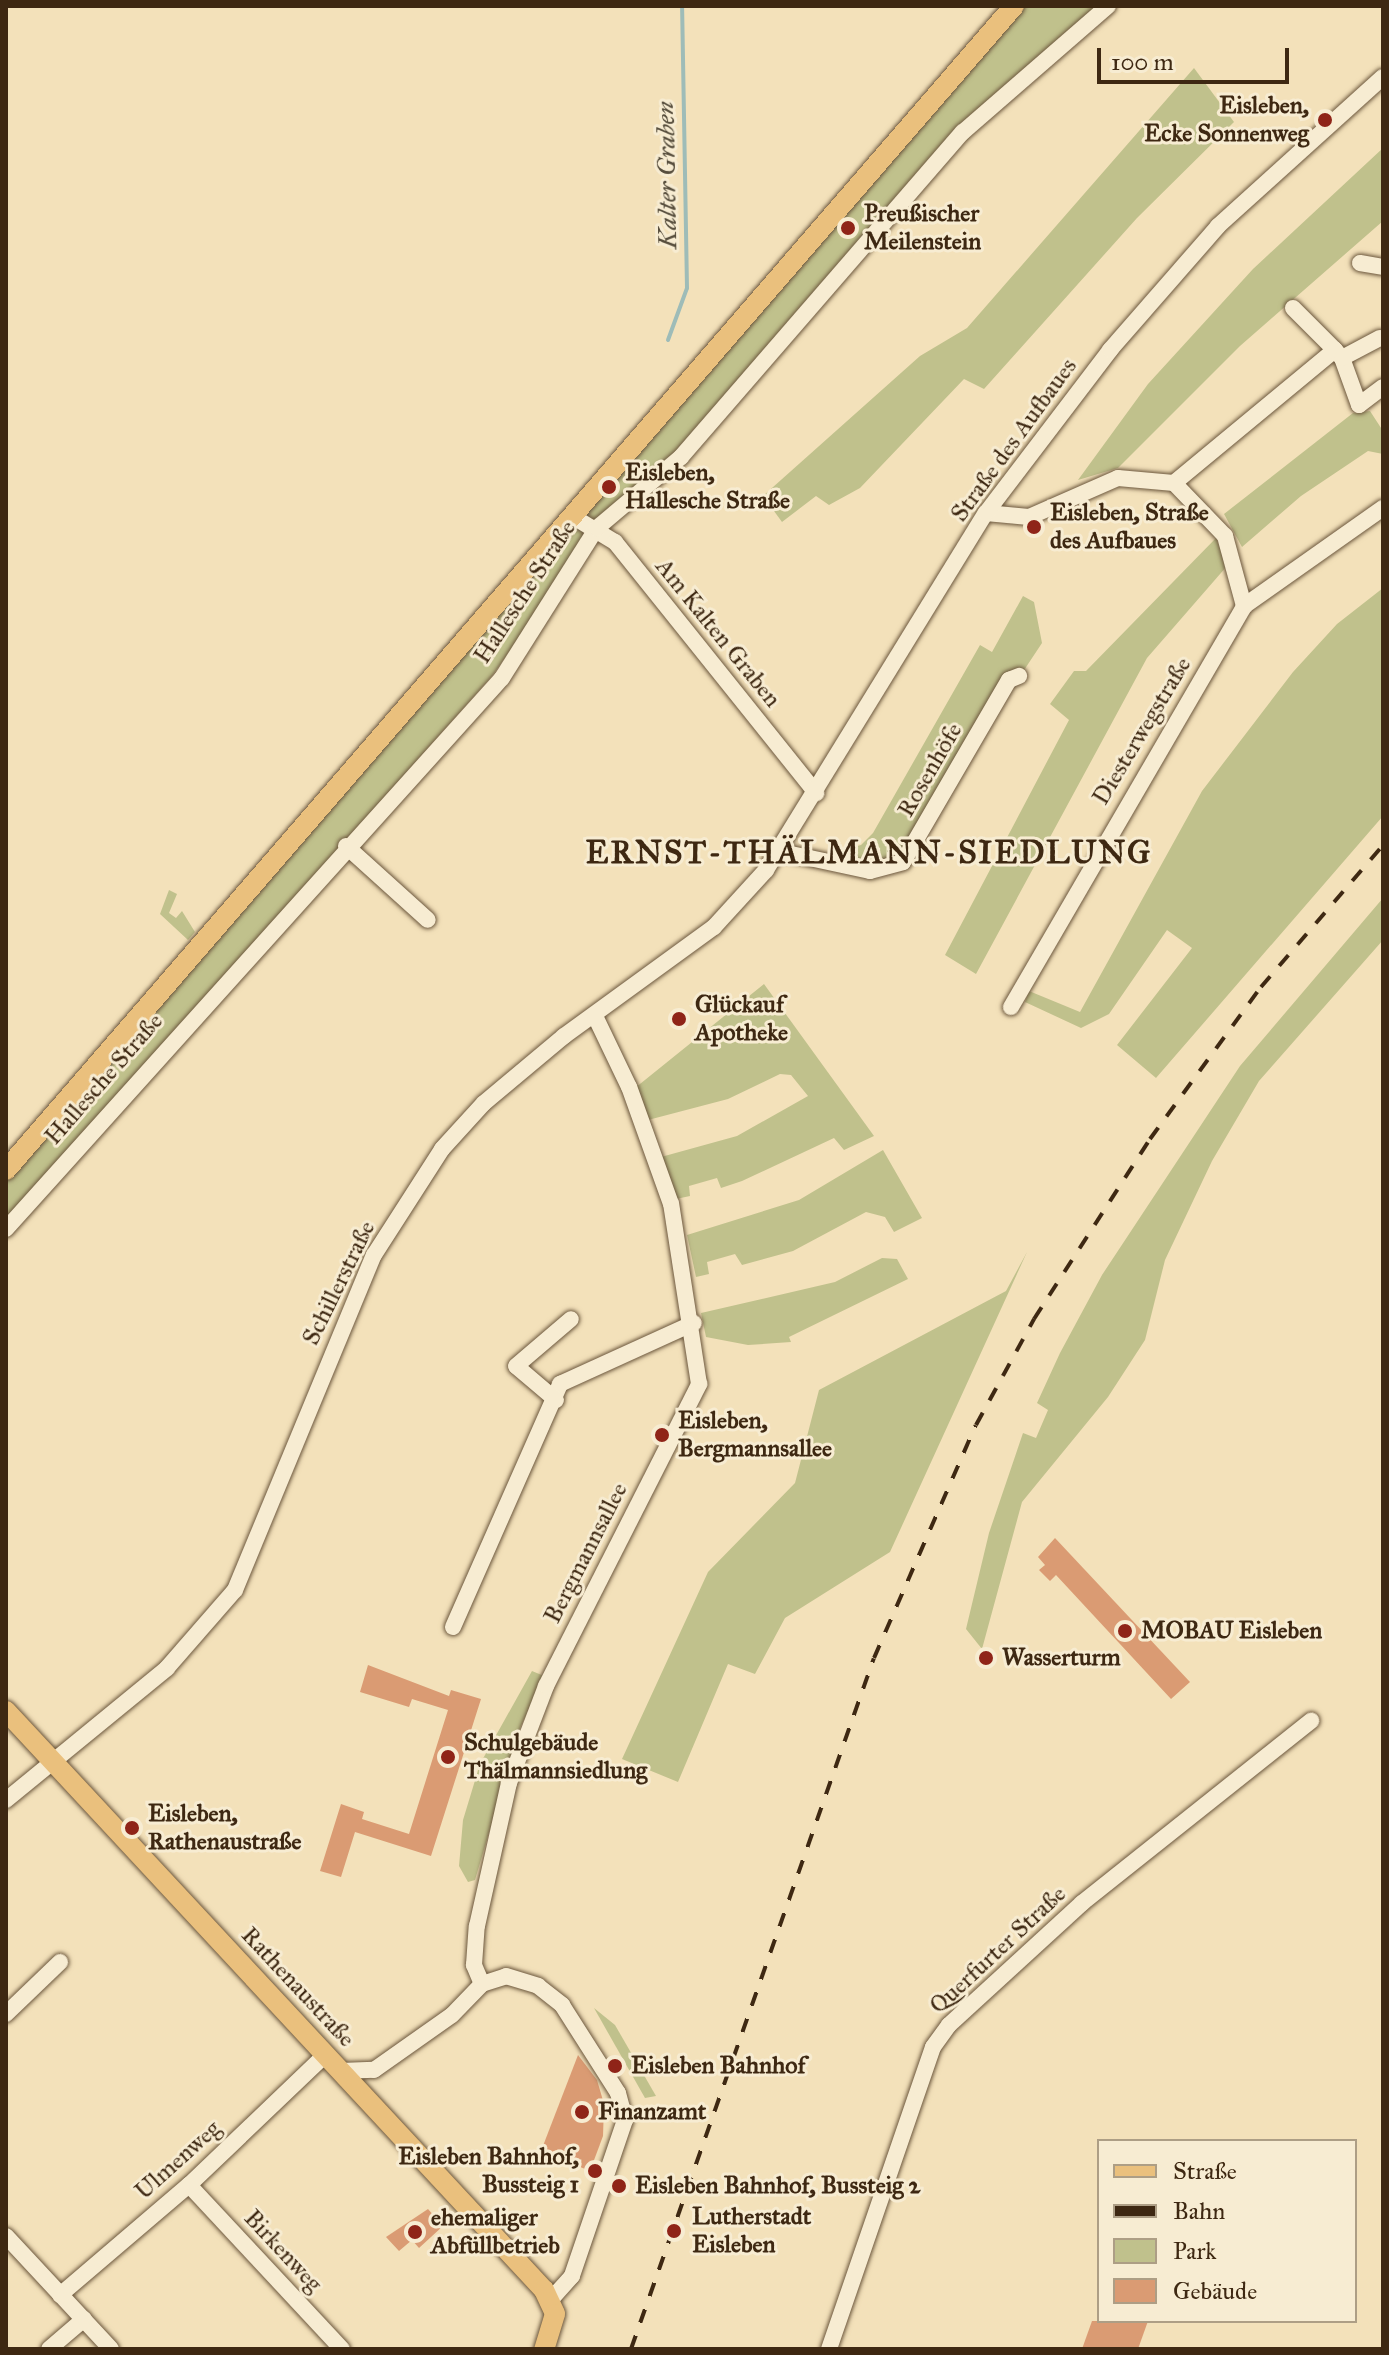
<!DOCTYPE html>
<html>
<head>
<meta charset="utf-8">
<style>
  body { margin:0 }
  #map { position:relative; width:1389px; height:2355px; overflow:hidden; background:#f3e1ba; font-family:"IM FELL Great Primer",serif }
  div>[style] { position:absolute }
  .green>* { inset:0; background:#c0c18c }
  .stream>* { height:4px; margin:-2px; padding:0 2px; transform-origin:2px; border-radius:2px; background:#9ebcb8 }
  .building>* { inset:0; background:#da9b73 }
  .roads { filter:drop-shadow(0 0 2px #6b563c) drop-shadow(0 0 2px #6b563c) }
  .minor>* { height:16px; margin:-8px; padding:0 8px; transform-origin:8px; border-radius:8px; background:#f7ecd2 }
  .major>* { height:20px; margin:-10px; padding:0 10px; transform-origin:10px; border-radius:10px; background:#eac07d }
  .rail>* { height:4px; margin-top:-2px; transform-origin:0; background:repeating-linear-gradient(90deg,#3e2812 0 14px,transparent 0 28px) }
  .dots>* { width:22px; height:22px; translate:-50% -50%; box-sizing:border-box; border:4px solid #f7ecd2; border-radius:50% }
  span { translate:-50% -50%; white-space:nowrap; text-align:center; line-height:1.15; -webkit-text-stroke:6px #f7ecd2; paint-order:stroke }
  .poi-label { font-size:24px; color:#3e2812; font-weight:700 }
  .right { translate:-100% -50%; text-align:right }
  .left { translate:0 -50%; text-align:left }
  .street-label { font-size:24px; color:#3e2812 }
  .water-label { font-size:26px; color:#564d3c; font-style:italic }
  .district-label { font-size:32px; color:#3e2812; font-weight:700; letter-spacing:2px }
  .frame { position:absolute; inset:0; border:8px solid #3e2812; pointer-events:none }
  .legend { position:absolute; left:1097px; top:2139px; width:260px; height:184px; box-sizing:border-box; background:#f7ecd2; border:2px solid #ad9e85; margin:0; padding:10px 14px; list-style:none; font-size:24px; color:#3e2812 }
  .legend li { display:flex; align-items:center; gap:16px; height:40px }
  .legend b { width:40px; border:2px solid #ad9e85 }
  .scale { position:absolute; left:1097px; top:48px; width:192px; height:36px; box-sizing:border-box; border:4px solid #3e2812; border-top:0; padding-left:10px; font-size:24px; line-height:28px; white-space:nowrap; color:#3e2812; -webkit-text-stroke:6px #f7ecd2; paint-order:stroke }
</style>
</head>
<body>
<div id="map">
  <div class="green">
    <i style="clip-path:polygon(1024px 6px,1099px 6px,959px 128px,666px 463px,603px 518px,492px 676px,6px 1223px,6px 1180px)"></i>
    <i style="clip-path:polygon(1194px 68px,1234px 122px,1137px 218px,984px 389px,964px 379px,860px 488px,829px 505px,816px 496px,782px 522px,763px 496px,920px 356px,967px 328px)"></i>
    <i style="clip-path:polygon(1383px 148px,1383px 221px,1240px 346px,1118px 468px,1078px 480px,1148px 384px,1253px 269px)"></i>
    <i style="clip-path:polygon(1370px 411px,1383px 431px,1383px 454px,1368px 451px,1301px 496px,1242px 547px,1224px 514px,1353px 413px)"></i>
    <i style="clip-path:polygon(1216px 538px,1227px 566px,1147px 658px,976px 974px,945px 955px,1069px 720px,1050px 704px,1074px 671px,1086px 671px)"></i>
    <i style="clip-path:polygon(1383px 588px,1383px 816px,1156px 1078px,1117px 1045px,1192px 948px,1167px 930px,1109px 1014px,1081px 1028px,1025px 1002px,1029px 991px,1080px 1012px,1202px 791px,1293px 672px,1337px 624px)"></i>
    <i style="clip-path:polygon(1023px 596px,1034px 602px,1042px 643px,907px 847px,879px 865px,821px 856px,861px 845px,873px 833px,980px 645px,992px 652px)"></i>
    <i style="clip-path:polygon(169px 890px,177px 894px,169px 913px,176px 918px,182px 911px,195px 932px,188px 940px,160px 914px)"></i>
    <i style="clip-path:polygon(1383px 898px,1383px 940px,1259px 1081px,1212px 1161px,1165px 1260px,1145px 1340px,1108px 1397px,1022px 1502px,982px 1649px,966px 1629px,989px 1533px,1023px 1433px,1036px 1438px,1048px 1410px,1037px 1403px,1060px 1353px,1102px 1275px,1240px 1066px)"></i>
    <i style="clip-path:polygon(764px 984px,874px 1136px,844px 1150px,834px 1138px,742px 1181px,721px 1188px,717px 1178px,689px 1186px,690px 1196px,676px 1199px,661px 1157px,737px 1136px,808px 1096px,791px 1075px,780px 1074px,728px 1099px,648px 1120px,635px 1088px)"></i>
    <i style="clip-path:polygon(883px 1150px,922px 1218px,894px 1232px,885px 1217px,866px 1212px,793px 1251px,742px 1265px,735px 1254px,707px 1262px,709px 1274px,696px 1277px,687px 1235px,799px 1200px)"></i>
    <i style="clip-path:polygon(1027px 1252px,890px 1552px,785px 1618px,755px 1674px,728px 1664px,678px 1782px,622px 1759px,708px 1572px,795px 1483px,819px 1390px,1006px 1291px)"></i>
    <i style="clip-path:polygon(882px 1258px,897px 1259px,908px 1279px,789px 1337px,791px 1342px,748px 1345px,706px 1337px,701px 1313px,835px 1282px)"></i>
    <i style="clip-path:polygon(532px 1671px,544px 1676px,520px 1728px,475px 1880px,468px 1882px,459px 1866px,463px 1820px,480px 1764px)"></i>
    <i style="clip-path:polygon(594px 2008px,615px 2025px,656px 2096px,645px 2098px)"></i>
  </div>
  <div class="stream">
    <i style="left:668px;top:340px;width:55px;rotate:-69.9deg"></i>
    <i style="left:687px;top:288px;width:282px;rotate:-91deg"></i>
  </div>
  <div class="building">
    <i style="clip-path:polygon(1055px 1538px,1190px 1682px,1171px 1699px,1056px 1575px,1050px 1581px,1039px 1570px,1045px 1565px,1038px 1557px)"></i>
    <i style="clip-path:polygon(368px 1665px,449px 1696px,451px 1690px,481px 1699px,431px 1856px,355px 1832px,341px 1877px,320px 1871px,341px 1804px,364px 1812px,362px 1819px,409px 1834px,448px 1710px,412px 1699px,409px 1707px,360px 1692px)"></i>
    <i style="clip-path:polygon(578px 2055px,597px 2080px,604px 2104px,603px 2136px,590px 2171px,541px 2151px)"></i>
    <i style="clip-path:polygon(428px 2209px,443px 2226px,419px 2248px,412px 2240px,399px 2251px,386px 2237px)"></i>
    <i style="clip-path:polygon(1092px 2321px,1148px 2321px,1138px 2349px,1082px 2349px)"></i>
  </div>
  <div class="roads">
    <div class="minor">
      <i style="left:1360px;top:263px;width:23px;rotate:10deg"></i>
      <i style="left:1293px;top:308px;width:59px;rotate:45deg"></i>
      <i style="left:1342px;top:358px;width:50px;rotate:70.1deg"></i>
      <i style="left:1359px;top:405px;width:30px;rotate:-37deg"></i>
      <i style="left:1174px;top:483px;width:209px;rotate:-39.6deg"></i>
      <i style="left:1335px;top:350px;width:11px;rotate:49deg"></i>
      <i style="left:1342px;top:358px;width:43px;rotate:-27.8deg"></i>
      <i style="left:986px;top:513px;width:43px;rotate:5.3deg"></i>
      <i style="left:1029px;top:517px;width:97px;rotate:-23.7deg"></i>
      <i style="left:1118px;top:478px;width:56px;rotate:5.1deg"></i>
      <i style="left:1174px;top:483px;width:74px;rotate:46.1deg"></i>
      <i style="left:1225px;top:536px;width:73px;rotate:74.8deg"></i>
      <i style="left:572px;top:516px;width:50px;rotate:31.2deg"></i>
      <i style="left:615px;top:542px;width:322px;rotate:51.3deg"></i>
      <i style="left:346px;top:846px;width:110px;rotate:42.1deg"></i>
      <i style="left:777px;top:851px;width:95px;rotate:12.1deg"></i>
      <i style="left:870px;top:871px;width:34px;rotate:-15deg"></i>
      <i style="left:903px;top:862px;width:211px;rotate:-59.8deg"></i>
      <i style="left:1009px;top:680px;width:11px;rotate:-22deg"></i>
      <i style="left:1011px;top:1007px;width:464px;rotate:-59.8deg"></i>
      <i style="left:1244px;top:606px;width:170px;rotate:-35.2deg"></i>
      <i style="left:6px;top:1229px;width:741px;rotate:-48.01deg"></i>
      <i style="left:502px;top:678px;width:178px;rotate:-57.7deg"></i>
      <i style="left:597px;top:528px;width:110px;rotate:-40.2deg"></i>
      <i style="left:681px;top:457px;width:430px;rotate:-49.1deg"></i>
      <i style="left:963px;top:132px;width:192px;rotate:-41deg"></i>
      <i style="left:556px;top:1400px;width:52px;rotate:-139.6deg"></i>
      <i style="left:516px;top:1366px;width:72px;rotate:-40.5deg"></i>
      <i style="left:453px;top:1627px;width:266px;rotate:-66.2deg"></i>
      <i style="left:560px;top:1384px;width:147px;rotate:-24.5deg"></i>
      <i style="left:6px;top:1800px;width:208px;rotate:-39.3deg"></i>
      <i style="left:167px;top:1668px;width:103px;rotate:-48.9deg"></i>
      <i style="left:235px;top:1590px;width:363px;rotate:-67.5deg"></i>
      <i style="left:374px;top:1255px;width:126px;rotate:-57.3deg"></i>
      <i style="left:442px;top:1149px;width:62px;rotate:-47.6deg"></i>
      <i style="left:484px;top:1103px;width:104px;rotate:-39.9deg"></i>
      <i style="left:564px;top:1036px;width:185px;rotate:-36deg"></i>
      <i style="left:714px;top:927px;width:77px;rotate:-47.6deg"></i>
      <i style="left:766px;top:870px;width:419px;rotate:-58.4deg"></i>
      <i style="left:986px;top:513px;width:205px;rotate:-52.7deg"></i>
      <i style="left:1110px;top:350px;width:164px;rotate:-48.9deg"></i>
      <i style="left:1218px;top:226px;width:222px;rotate:-42.1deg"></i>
      <i style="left:482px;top:1984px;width:21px;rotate:-113deg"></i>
      <i style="left:474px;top:1965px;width:39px;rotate:-86deg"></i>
      <i style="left:477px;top:1926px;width:147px;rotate:-77.4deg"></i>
      <i style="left:509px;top:1783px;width:104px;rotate:-69.1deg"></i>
      <i style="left:546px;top:1686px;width:339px;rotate:-63.1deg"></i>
      <i style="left:699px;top:1384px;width:182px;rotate:-98.8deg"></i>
      <i style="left:671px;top:1204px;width:124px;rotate:-109.7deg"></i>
      <i style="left:629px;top:1087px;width:79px;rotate:-115.6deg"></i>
      <i style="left:6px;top:2014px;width:75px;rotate:-43.9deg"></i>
      <i style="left:340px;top:2071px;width:34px;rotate:-2deg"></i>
      <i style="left:374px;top:2070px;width:95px;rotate:-35.2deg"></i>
      <i style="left:452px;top:2015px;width:43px;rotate:-45.9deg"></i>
      <i style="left:482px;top:1984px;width:25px;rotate:-18deg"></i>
      <i style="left:506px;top:1976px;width:34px;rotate:17deg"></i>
      <i style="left:538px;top:1986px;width:31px;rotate:38deg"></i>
      <i style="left:562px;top:2005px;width:104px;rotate:57.5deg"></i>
      <i style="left:618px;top:2093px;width:28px;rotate:75deg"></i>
      <i style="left:625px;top:2120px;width:165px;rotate:108.8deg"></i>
      <i style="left:572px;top:2276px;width:31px;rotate:132deg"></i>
      <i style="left:189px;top:2185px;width:224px;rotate:47deg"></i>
      <i style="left:6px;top:2236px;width:154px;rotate:47.1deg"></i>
      <i style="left:60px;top:2295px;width:170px;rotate:-40.5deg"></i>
      <i style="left:189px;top:2185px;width:188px;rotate:-43.7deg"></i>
      <i style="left:49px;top:2349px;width:46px;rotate:-40.6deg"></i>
      <i style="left:829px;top:2349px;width:319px;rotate:-71deg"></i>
      <i style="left:933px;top:2047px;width:27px;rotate:-54deg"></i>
      <i style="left:949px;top:2025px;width:180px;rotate:-42.5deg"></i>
      <i style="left:1082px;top:1903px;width:293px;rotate:-38.5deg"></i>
    </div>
    <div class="major">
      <i style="left:6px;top:1170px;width:1540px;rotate:-49.11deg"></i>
      <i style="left:6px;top:1711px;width:790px;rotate:47.1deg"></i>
      <i style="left:544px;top:2290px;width:26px;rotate:65deg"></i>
      <i style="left:555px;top:2314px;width:37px;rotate:107deg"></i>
    </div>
  </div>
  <div class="rail">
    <i style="left:631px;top:2349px;width:732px;rotate:-70.63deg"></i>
    <i style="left:874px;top:1658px;width:254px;rotate:-66.4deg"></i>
    <i style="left:976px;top:1425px;width:121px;rotate:-61.3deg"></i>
    <i style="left:1034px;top:1319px;width:214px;rotate:-57.2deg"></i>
    <i style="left:1150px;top:1139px;width:188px;rotate:-53.9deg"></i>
    <i style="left:1261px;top:987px;width:187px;rotate:-49.3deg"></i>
  </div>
  <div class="dots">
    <i style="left:1325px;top:120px;background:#8f2418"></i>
    <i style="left:848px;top:228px;background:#8f2418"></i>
    <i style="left:609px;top:487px;background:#8f2418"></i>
    <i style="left:1034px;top:527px;background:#8f2418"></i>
    <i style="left:679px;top:1019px;background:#8f2418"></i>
    <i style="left:662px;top:1435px;background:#8f2418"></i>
    <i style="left:1125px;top:1631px;background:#8f2418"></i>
    <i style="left:986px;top:1658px;background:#8f2418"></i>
    <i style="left:448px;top:1757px;background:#8f2418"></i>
    <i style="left:132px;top:1828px;background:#8f2418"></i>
    <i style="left:615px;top:2066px;background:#8f2418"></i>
    <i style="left:582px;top:2112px;background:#8f2418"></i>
    <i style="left:595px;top:2171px;background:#8f2418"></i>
    <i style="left:619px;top:2186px;background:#8f2418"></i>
    <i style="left:674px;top:2231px;background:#8f2418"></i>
    <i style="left:415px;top:2232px;background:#8f2418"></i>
  </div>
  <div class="poi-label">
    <span class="right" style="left:1309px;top:120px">Eisleben,<br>Ecke Sonnenweg</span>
    <span class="left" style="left:864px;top:228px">Preußischer<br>Meilenstein</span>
    <span class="left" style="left:625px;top:487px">Eisleben,<br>Hallesche Straße</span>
    <span class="left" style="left:1050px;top:527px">Eisleben, Straße<br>des Aufbaues</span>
    <span class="left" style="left:695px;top:1019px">Glückauf<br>Apotheke</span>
    <span class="left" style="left:678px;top:1435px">Eisleben,<br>Bergmannsallee</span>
    <span class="left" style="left:1141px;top:1631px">MOBAU Eisleben</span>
    <span class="left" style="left:1002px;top:1658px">Wasserturm</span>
    <span class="left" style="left:464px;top:1757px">Schulgebäude<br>Thälmannsiedlung</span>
    <span class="left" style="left:148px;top:1828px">Eisleben,<br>Rathenaustraße</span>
    <span class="left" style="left:631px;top:2066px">Eisleben Bahnhof</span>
    <span class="left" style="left:598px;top:2112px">Finanzamt</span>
    <span class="right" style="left:579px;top:2171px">Eisleben Bahnhof,<br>Bussteig 1</span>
    <span class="left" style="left:635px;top:2186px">Eisleben Bahnhof, Bussteig 2</span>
    <span class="left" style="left:692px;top:2231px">Lutherstadt<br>Eisleben</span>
    <span class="left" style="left:431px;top:2232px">ehemaliger<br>Abfüllbetrieb</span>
  </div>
  <div class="street-label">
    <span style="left:1014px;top:440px;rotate:-54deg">Straße des Aufbaues</span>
    <span style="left:525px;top:592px;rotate:-57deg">Hallesche Straße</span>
    <span style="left:718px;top:633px;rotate:51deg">Am Kalten Graben</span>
    <span style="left:1142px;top:731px;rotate:-59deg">Diesterwegstraße</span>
    <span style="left:930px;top:770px;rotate:-60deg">Rosenhöfe</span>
    <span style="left:104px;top:1079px;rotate:-49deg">Hallesche Straße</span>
    <span style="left:339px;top:1283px;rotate:-64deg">Schillerstraße</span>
    <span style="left:586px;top:1553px;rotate:-63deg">Bergmannsallee</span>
    <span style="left:998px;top:1950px;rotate:-43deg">Querfurter Straße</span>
    <span style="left:298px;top:1987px;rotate:47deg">Rathenaustraße</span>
    <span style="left:178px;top:2160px;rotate:-42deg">Ulmenweg</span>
    <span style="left:283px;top:2251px;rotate:47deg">Birkenweg</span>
  </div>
  <div class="water-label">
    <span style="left:667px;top:175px;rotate:-91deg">Kalter Graben</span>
  </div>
  <div class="district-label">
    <span style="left:869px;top:853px">ERNST-THÄLMANN-SIEDLUNG</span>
  </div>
  <div class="frame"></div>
  <ul class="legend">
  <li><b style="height:10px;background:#eac07d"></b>Straße</li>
  <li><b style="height:10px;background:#3e2812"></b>Bahn</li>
  <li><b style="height:22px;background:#c0c18c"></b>Park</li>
  <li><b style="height:22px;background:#da9b73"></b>Gebäude</li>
  </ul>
  <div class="scale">100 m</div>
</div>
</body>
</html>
